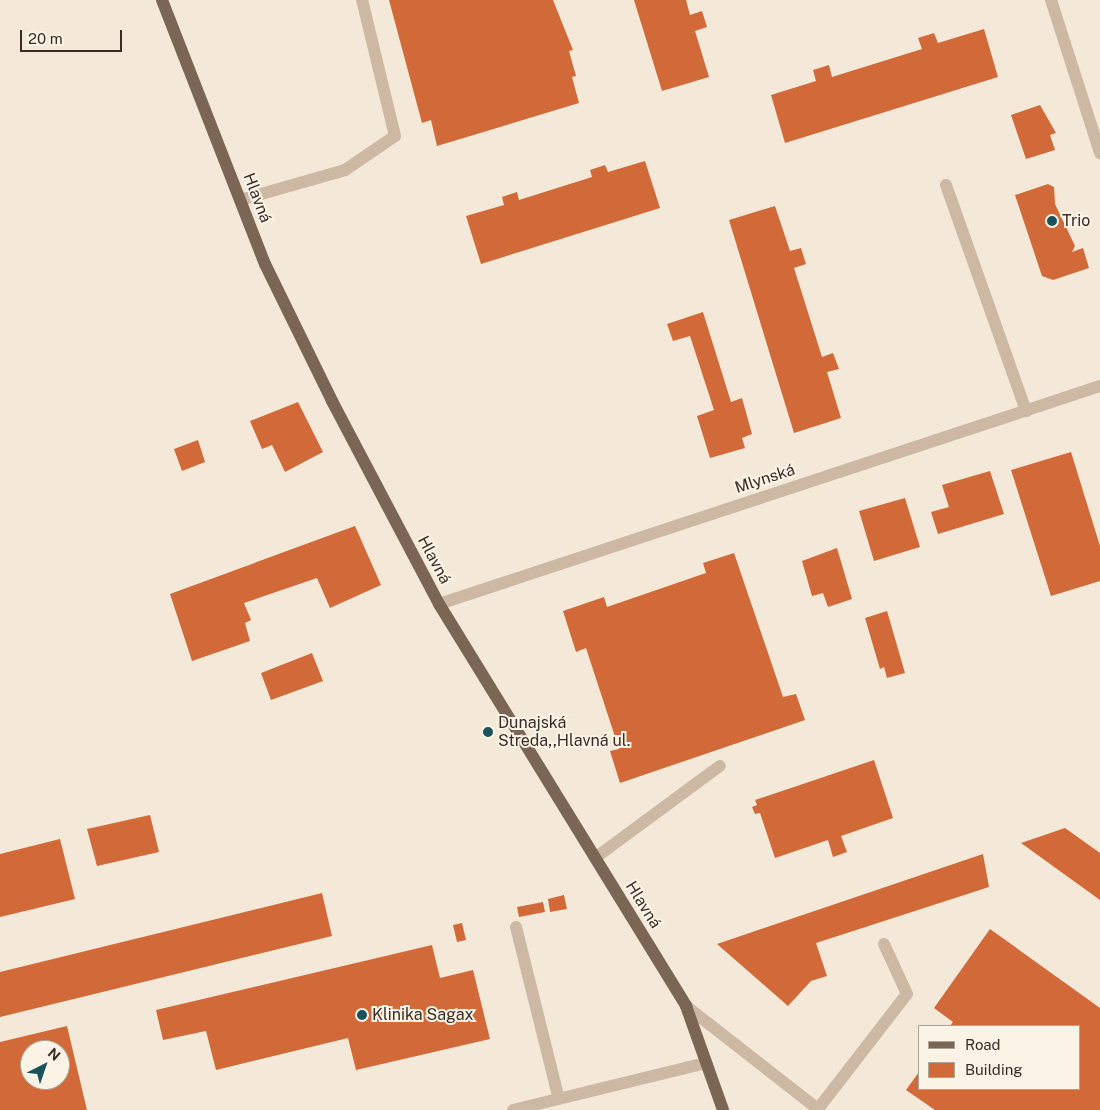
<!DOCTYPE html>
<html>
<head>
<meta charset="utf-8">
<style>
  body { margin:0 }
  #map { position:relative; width:1100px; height:1110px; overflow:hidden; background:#f4e9d8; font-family:"Public Sans",sans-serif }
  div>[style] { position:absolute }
  .building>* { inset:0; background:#d16938 }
  .minor>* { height:12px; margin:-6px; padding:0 6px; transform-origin:6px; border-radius:6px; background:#cdb9a3 }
  .major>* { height:12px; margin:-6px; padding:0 6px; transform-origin:6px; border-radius:6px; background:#7b6555 }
  .dots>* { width:14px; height:14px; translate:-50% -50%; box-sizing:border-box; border:2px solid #fbf3e5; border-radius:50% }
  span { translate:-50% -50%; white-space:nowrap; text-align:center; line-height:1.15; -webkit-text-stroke:4px #fbf3e5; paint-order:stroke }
  .street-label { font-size:16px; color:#372d26 }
  .poi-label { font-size:16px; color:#372d26 }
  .left { translate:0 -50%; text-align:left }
  .legend { position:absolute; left:918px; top:1025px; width:162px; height:65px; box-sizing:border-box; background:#fbf3e5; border:1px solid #ada499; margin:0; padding:6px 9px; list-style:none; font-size:15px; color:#372d26 }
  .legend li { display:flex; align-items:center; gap:10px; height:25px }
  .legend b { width:25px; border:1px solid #ada499 }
  .north { position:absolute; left:20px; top:1040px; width:50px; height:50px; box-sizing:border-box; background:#fbf3e5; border:1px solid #ada499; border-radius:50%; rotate:41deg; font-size:14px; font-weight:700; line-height:20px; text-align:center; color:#372d26 }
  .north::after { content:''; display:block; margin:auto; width:18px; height:22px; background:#18525c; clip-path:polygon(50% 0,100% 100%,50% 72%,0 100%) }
  .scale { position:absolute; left:20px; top:30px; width:102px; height:22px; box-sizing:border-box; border:2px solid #372d26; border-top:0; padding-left:6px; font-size:15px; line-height:18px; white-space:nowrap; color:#372d26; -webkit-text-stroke:4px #fbf3e5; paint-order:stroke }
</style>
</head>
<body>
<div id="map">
  <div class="building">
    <i style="clip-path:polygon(389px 0,553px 0,573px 50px,569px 51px,576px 76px,572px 77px,579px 103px,437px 146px,431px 120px,422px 123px)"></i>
    <i style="clip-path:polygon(634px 0,686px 0,690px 15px,702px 11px,707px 27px,695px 31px,709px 77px,662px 91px)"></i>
    <i style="clip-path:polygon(984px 29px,998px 77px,785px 143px,771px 95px,816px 81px,813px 70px,829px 65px,832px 77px,922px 49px,918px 38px,934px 33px,938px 43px)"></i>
    <i style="clip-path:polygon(1040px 105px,1056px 133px,1050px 135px,1055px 150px,1026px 159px,1011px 115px)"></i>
    <i style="clip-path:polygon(645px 161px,660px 208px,481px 264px,466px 216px,504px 205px,502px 197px,517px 192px,519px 200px,592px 177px,590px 170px,605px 165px,608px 172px)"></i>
    <i style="clip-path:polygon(1048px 184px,1054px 187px,1055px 204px,1075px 246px,1072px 252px,1083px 248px,1089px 268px,1053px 280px,1042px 276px,1015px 195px)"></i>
    <i style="clip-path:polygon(775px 206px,790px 251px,801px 248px,806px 264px,794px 268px,822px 357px,833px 353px,839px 369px,827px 372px,841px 418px,794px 433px,729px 220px)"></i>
    <i style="clip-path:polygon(703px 312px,731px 402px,742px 398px,752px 434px,742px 438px,745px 448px,710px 458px,697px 416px,714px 410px,690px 336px,673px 341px,667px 324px)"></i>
    <i style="clip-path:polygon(298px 402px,323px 452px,285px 472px,272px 445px,262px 449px,250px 421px)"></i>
    <i style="clip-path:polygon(198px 440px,205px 462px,182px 471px,174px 449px)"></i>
    <i style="clip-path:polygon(1071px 452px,1100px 546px,1100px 581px,1051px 596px,1011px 470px)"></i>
    <i style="clip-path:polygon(990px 471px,1004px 514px,938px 534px,931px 512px,949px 507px,942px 485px)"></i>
    <i style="clip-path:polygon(905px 498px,920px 547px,874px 561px,859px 511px)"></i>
    <i style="clip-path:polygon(355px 526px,381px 585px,330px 608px,317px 578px,244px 603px,251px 620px,245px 623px,250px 641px,192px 661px,170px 594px)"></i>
    <i style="clip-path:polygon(837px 548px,852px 599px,828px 607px,823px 593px,812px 596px,802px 561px)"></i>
    <i style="clip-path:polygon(734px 553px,783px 697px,796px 694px,805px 720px,620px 783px,610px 751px,619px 749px,586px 648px,576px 652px,563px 611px,604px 597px,607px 607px,706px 573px,703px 563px)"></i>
    <i style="clip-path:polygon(887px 611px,905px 673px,887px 678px,884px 667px,880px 669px,865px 618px)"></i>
    <i style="clip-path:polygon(312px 653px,323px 681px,271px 700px,261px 673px)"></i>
    <i style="clip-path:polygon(874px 760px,893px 818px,841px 836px,847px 852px,833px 857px,828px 840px,775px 858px,760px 813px,755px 814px,752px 807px,757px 805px,755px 800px)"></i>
    <i style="clip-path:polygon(150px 815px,159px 852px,97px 866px,87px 829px)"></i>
    <i style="clip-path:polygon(1065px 828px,1100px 853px,1100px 900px,1021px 843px)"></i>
    <i style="clip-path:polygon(60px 839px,75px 899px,0 917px,0 854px)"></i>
    <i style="clip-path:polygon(983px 854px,989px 887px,816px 943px,827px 976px,811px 981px,788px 1006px,717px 944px)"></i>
    <i style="clip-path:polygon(322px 893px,332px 936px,0 1017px,0 972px)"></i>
    <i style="clip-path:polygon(564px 895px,567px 909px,550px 912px,548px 899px)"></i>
    <i style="clip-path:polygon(543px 902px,545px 912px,519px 917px,517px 907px)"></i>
    <i style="clip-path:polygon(462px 923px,466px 940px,457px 942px,453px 925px)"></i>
    <i style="clip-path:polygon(990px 929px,1100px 1008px,1100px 1110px,935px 1110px,906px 1090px,919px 1072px,919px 1089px,1079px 1089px,1079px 1026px,950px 1026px,953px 1022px,934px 1008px)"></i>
    <i style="clip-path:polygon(432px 945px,440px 978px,473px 970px,490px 1039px,356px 1070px,348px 1038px,216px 1070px,206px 1031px,163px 1040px,156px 1010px)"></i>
    <i style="clip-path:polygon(evenodd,67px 1026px,87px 1110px,0 1110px,0 1042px,67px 1026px,30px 1050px,60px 1050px,60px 1080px,30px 1080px,30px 1050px)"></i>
  </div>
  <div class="minor">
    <i style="left:1051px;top:0;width:161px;rotate:72.2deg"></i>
    <i style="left:946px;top:185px;width:240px;rotate:70.5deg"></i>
    <i style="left:240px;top:200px;width:109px;rotate:-15.9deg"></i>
    <i style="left:345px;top:170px;width:60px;rotate:-34.2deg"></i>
    <i style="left:395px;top:136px;width:140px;rotate:-103.6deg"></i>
    <i style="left:439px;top:604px;width:696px;rotate:-18.25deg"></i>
    <i style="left:595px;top:858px;width:155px;rotate:-36.4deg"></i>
    <i style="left:516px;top:927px;width:177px;rotate:76deg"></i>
    <i style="left:686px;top:1006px;width:169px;rotate:38deg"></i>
    <i style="left:818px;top:1109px;width:145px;rotate:-52.3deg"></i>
    <i style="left:907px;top:994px;width:55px;rotate:-114.7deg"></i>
    <i style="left:513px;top:1110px;width:199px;rotate:-13.7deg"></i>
  </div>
  <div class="major">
    <i style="left:162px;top:0;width:283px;rotate:68.7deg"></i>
    <i style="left:265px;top:264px;width:153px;rotate:63.9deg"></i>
    <i style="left:332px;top:401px;width:229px;rotate:62.2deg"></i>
    <i style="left:439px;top:604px;width:472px;rotate:58.4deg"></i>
    <i style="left:686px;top:1006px;width:110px;rotate:70.4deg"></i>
  </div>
  <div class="dots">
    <i style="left:1052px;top:221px;background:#18525c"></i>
    <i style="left:488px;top:732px;background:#18525c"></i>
    <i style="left:362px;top:1015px;background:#18525c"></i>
  </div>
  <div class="street-label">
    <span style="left:257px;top:198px;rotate:69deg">Hlavná</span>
    <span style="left:765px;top:479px;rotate:-18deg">Mlynská</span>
    <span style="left:434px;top:560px;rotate:62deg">Hlavná</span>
    <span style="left:643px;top:905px;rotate:58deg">Hlavná</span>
  </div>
  <div class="poi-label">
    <span class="left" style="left:1062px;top:221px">Trio</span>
    <span class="left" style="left:498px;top:732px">Dunajská<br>Streda,,Hlavná ul.</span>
    <span class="left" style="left:372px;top:1015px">Klinika Sagax</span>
  </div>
  <ul class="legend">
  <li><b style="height:6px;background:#7b6555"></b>Road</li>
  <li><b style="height:14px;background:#d16938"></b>Building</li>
  </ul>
  <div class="north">N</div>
  <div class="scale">20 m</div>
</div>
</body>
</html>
